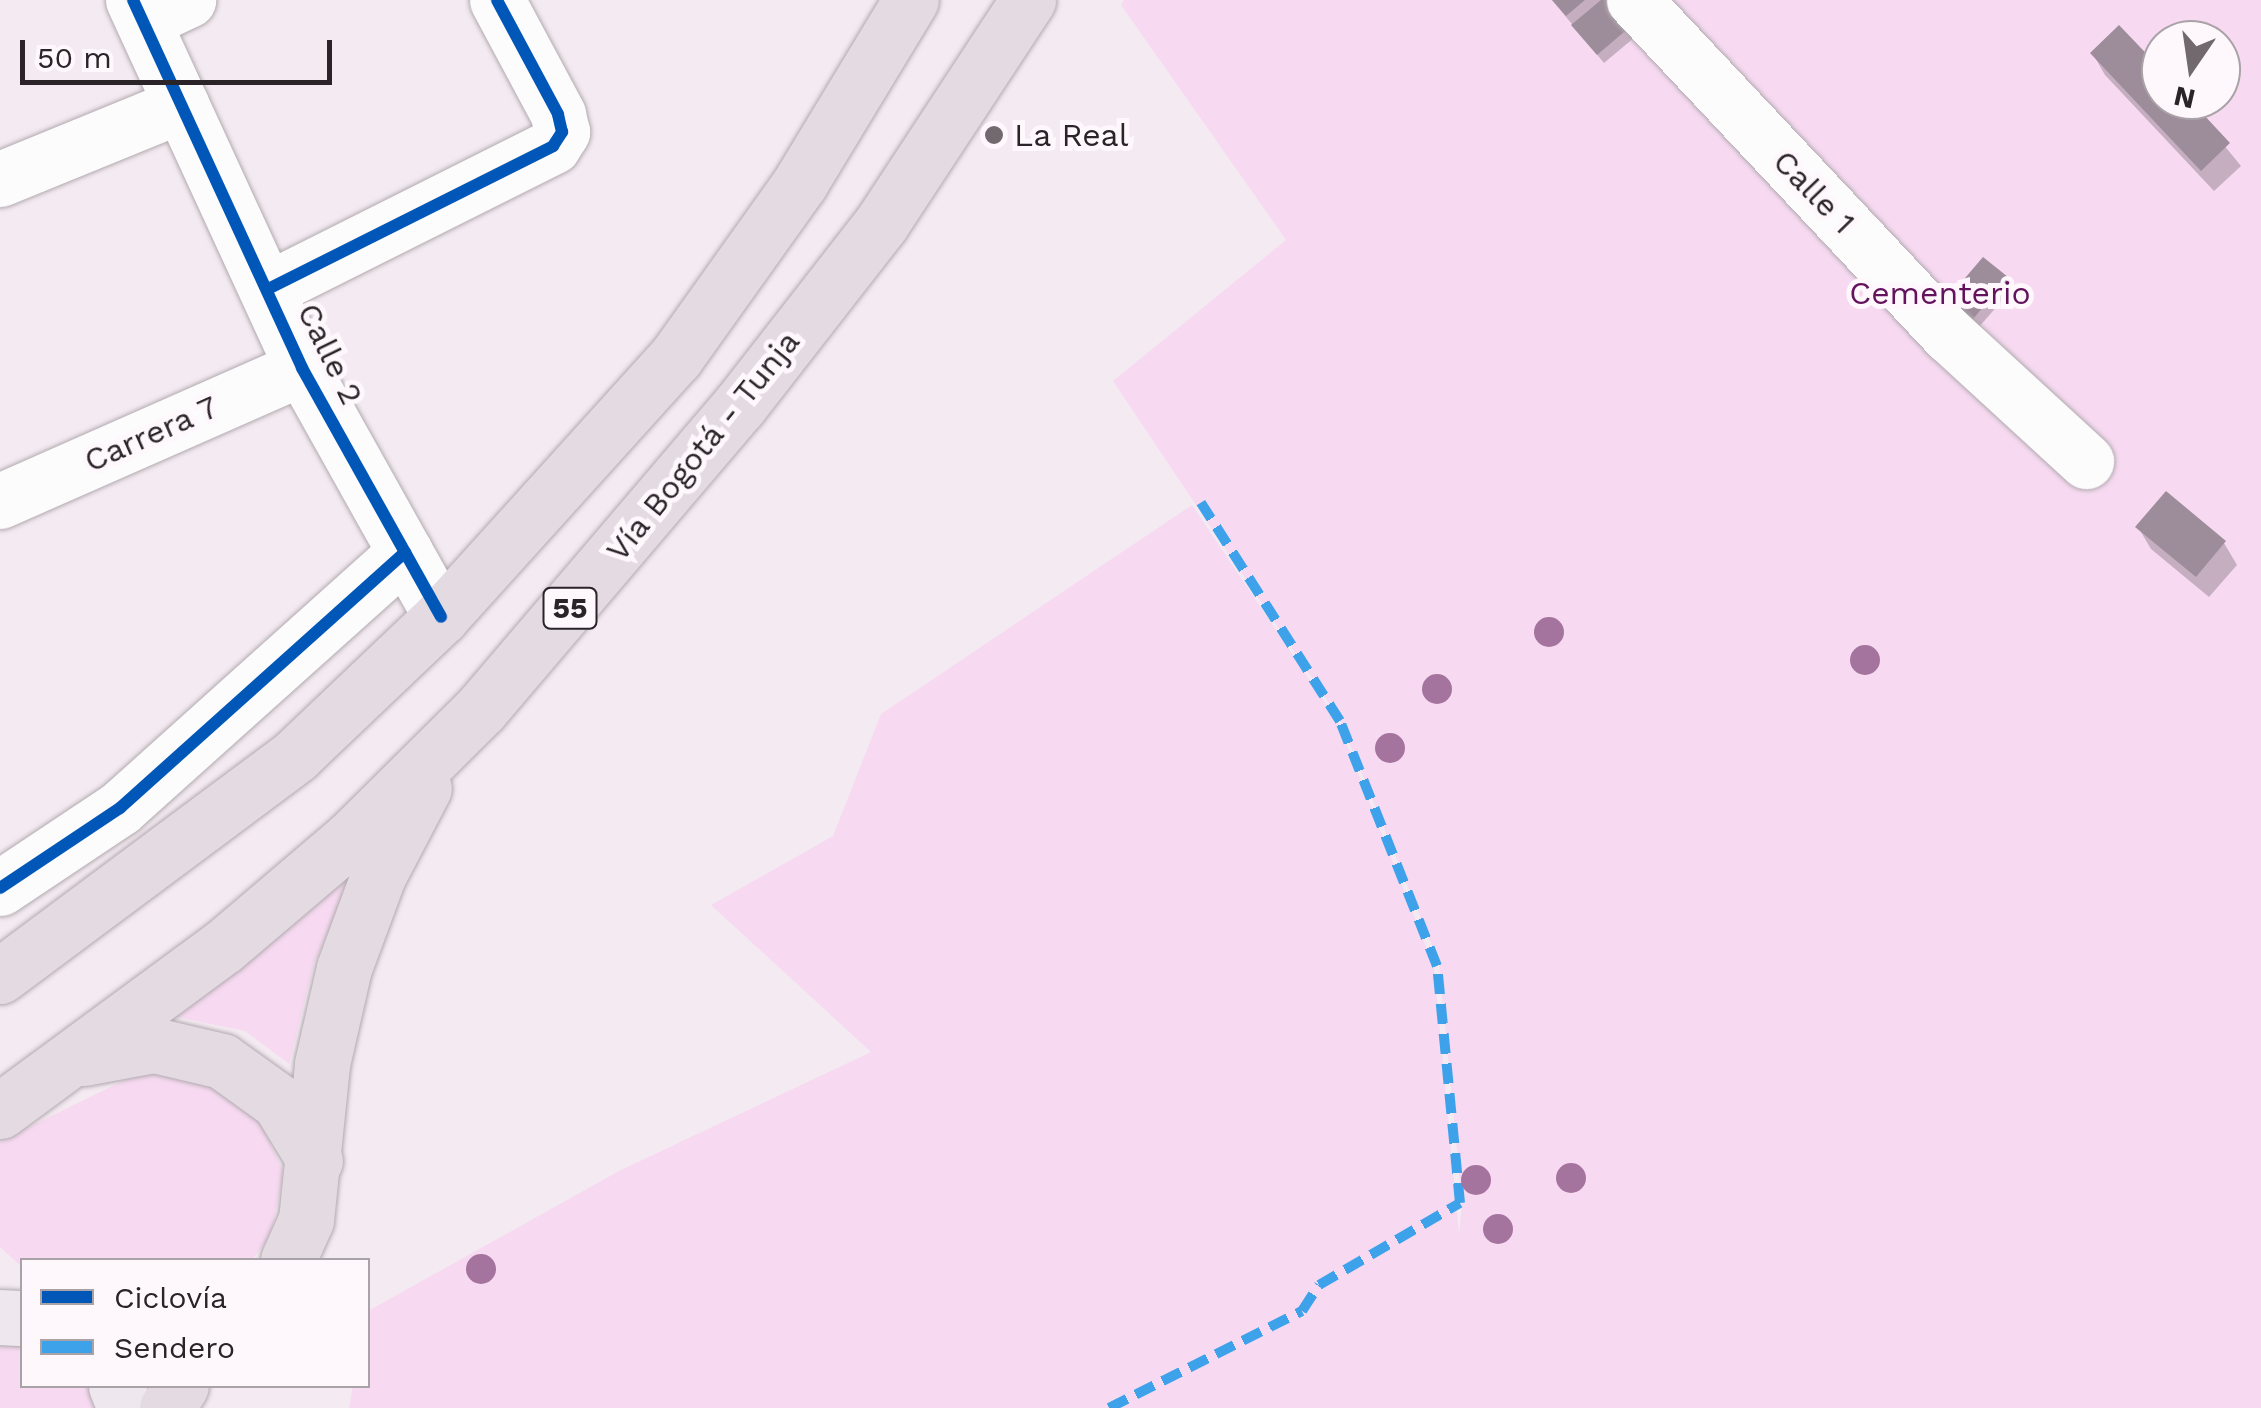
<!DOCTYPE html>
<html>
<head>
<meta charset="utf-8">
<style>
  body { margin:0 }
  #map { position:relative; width:2261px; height:1408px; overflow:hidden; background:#f4eaf1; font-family:"Work Sans",sans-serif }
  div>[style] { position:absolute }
  .green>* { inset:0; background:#f7daf1 }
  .shadow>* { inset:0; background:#0003 }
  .building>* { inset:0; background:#9d8c9a }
  .roads { filter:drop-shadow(0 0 2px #b1aaaf) drop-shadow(0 0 2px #b1aaaf) }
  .minor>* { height:55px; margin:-27.5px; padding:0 27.5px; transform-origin:27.5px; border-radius:27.5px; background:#fdfcfd }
  .major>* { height:55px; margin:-27.5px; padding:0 27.5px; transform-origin:27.5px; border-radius:27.5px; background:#eee7ed }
  .highway>* { height:55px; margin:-27.5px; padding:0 27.5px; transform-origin:27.5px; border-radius:27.5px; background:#e4dae2 }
  .quiet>* { height:10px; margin-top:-5px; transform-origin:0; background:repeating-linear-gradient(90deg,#3ea2eb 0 20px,transparent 0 30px) }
  .cycleway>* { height:12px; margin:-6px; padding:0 6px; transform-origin:6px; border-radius:6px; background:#0057b8 }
  .trees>* { width:30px; height:30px; margin:-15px; border-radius:50%; background:#a4749e }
  .dots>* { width:28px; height:28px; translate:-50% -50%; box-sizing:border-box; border:5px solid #fef7fc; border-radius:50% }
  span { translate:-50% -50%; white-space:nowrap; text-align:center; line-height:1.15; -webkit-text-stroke:10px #fef7fc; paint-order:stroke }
  .shield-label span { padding:2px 8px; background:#fef7fc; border:2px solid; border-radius:8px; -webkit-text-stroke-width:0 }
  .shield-label { font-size:30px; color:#2a2428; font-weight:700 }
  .poi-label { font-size:32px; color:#2a2428 }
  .left { translate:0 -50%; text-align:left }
  .street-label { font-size:32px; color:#2a2428 }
  .park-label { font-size:32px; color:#63135b }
  .legend { position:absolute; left:20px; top:1258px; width:350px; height:130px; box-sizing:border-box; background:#fef7fc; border:2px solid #a9a3a7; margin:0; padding:12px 18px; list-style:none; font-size:30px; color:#2a2428 }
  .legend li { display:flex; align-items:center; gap:20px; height:50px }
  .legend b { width:50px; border:2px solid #a9a3a7 }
  .north { position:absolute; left:2141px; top:20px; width:100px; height:100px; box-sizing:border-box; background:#fef7fc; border:2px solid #a9a3a7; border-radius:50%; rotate:193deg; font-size:28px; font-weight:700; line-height:40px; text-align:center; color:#2a2428 }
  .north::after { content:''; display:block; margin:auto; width:35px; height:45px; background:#71696e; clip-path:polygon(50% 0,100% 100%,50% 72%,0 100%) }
  .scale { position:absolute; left:20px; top:40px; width:312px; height:45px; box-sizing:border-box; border:5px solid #2a2428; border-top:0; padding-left:12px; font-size:30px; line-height:35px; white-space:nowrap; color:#2a2428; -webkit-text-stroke:8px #fef7fc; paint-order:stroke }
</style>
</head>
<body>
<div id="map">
  <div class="green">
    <i style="clip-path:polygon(evenodd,1124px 0,2261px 0,2261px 1408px,349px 1408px,353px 1386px,368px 1386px,368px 1311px,619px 1171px,871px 1052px,711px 905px,833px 836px,881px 714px,1192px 505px,1338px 722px,1434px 967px,1459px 1234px,1462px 1204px,1439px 963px,1340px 720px,1113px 381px,1286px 240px,1121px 5px,1124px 0,2161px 40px,2221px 40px,2221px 100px,2161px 100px,2161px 40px)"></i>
    <i style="clip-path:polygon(361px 864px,314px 963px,289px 1064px,245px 1031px,163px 1014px)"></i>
    <i style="clip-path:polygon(137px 1074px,193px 1074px,252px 1104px,284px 1173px,270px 1236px,252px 1260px,22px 1260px,22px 1267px,0 1247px,0 1141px)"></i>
    <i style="clip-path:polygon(0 1338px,22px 1341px,22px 1386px,89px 1386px,100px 1408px,0 1408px)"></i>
  </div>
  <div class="shadow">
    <i style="clip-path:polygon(1552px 0,1606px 0,1635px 37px,1604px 63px)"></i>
    <i style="clip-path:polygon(2093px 54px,2161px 73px,2161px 100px,2187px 100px,2241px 166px,2214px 191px,2105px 75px)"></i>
    <i style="clip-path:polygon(2006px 279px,2012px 289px,1979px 327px,1957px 309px)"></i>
    <i style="clip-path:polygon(2138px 527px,2224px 543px,2237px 565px,2209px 597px,2151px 549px)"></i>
  </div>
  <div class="building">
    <i style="clip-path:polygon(1552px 0,1585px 0,1566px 16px)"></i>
    <i style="clip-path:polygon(1601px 0,1610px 0,1631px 26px,1597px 55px,1571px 25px)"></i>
    <i style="clip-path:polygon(2119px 25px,2161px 69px,2161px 100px,2190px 100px,2230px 143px,2201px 171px,2090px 53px)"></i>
    <i style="clip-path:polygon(1983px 257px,2008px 277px,1973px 319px,1948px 298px)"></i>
    <i style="clip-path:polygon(2166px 491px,2226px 541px,2196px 577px,2135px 527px)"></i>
  </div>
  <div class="roads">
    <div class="minor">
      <i style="left:133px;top:0;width:405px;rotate:65.3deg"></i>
      <i style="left:302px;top:368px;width:285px;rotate:60.8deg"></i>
      <i style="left:1634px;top:0;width:461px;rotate:46.8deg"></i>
      <i style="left:1950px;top:336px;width:185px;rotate:42.6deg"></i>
      <i style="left:143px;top:21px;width:50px;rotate:-25deg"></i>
      <i style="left:0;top:179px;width:196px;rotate:-22.2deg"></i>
      <i style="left:268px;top:289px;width:319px;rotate:-26.6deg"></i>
      <i style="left:553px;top:146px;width:17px;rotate:-57deg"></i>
      <i style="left:562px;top:132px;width:18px;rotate:-103deg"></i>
      <i style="left:558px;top:114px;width:129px;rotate:-118.2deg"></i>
      <i style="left:0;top:501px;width:330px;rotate:-23.8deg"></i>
      <i style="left:0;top:888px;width:144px;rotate:-33.7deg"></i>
      <i style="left:120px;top:808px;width:383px;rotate:-41.9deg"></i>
    </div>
    <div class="major">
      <i style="left:0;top:1317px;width:22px;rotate:3deg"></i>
      <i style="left:116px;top:1386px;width:24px;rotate:68deg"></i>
    </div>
    <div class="highway">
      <i style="left:0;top:976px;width:369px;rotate:-36.7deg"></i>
      <i style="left:296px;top:755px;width:200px;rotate:-43.6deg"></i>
      <i style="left:441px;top:617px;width:350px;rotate:-47.9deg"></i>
      <i style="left:676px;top:357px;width:214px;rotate:-54.5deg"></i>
      <i style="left:800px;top:183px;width:214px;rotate:-58.8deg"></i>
      <i style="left:84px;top:1058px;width:71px;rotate:-10.5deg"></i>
      <i style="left:154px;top:1045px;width:70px;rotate:13.2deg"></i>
      <i style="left:222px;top:1061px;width:70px;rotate:35.7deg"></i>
      <i style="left:279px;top:1102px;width:69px;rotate:58.6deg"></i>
      <i style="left:0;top:1111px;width:278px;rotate:-36.4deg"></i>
      <i style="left:224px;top:946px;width:167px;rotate:-40.4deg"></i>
      <i style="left:351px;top:838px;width:183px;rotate:-44.8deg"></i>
      <i style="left:481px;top:709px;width:399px;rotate:-49.6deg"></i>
      <i style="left:740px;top:405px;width:229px;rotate:-52.1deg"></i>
      <i style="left:881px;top:224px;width:268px;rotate:-56.7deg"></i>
      <i style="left:288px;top:1260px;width:44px;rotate:-65.8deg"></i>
      <i style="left:306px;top:1220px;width:157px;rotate:-84.1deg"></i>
      <i style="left:322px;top:1064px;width:98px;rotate:-77.1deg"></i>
      <i style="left:344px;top:968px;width:98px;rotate:-69.7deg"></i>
      <i style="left:378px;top:876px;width:99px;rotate:-62.4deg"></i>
      <i style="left:167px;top:1408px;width:26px;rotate:-58deg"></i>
    </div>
  </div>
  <div class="quiet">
    <i style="left:1109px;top:1408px;width:216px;rotate:-26.7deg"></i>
    <i style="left:1302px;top:1311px;width:31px;rotate:-57deg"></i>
    <i style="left:1319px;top:1285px;width:163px;rotate:-30.2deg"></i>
    <i style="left:1460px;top:1203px;width:238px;rotate:-95.5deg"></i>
    <i style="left:1437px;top:966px;width:264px;rotate:-111.6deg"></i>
    <i style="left:1340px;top:721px;width:259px;rotate:-122.5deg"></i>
  </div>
  <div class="cycleway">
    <i style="left:133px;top:0;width:405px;rotate:65.3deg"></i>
    <i style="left:302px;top:368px;width:285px;rotate:60.8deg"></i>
    <i style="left:268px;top:289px;width:319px;rotate:-26.6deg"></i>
    <i style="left:553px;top:146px;width:17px;rotate:-57deg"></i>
    <i style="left:562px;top:132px;width:18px;rotate:-103deg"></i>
    <i style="left:558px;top:114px;width:129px;rotate:-118.2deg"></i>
    <i style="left:0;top:888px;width:144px;rotate:-33.7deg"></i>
    <i style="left:120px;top:808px;width:383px;rotate:-41.9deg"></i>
  </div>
  <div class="trees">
    <i style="left:1549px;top:632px"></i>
    <i style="left:1865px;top:660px"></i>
    <i style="left:1437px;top:689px"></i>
    <i style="left:1390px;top:748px"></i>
    <i style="left:1571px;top:1178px"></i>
    <i style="left:1476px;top:1180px"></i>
    <i style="left:1498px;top:1229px"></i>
    <i style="left:481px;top:1269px"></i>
  </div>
  <div class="dots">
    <i style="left:994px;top:135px;background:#71696e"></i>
  </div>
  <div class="shield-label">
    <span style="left:570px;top:608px">55</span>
  </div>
  <div class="poi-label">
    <span class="left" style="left:1014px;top:135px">La Real</span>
  </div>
  <div class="street-label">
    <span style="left:1814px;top:192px;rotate:46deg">Calle 1</span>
    <span style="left:330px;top:354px;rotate:64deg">Calle 2</span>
    <span style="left:151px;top:434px;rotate:-24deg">Carrera 7</span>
    <span style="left:703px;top:446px;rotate:-51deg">Vía Bogotá - Tunja</span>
  </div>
  <div class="park-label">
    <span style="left:1940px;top:293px">Cementerio</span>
  </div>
  <ul class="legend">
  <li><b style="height:12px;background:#0057b8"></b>Ciclovía</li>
  <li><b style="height:12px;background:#3ea2eb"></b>Sendero</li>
  </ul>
  <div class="north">N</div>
  <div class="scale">50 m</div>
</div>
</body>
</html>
